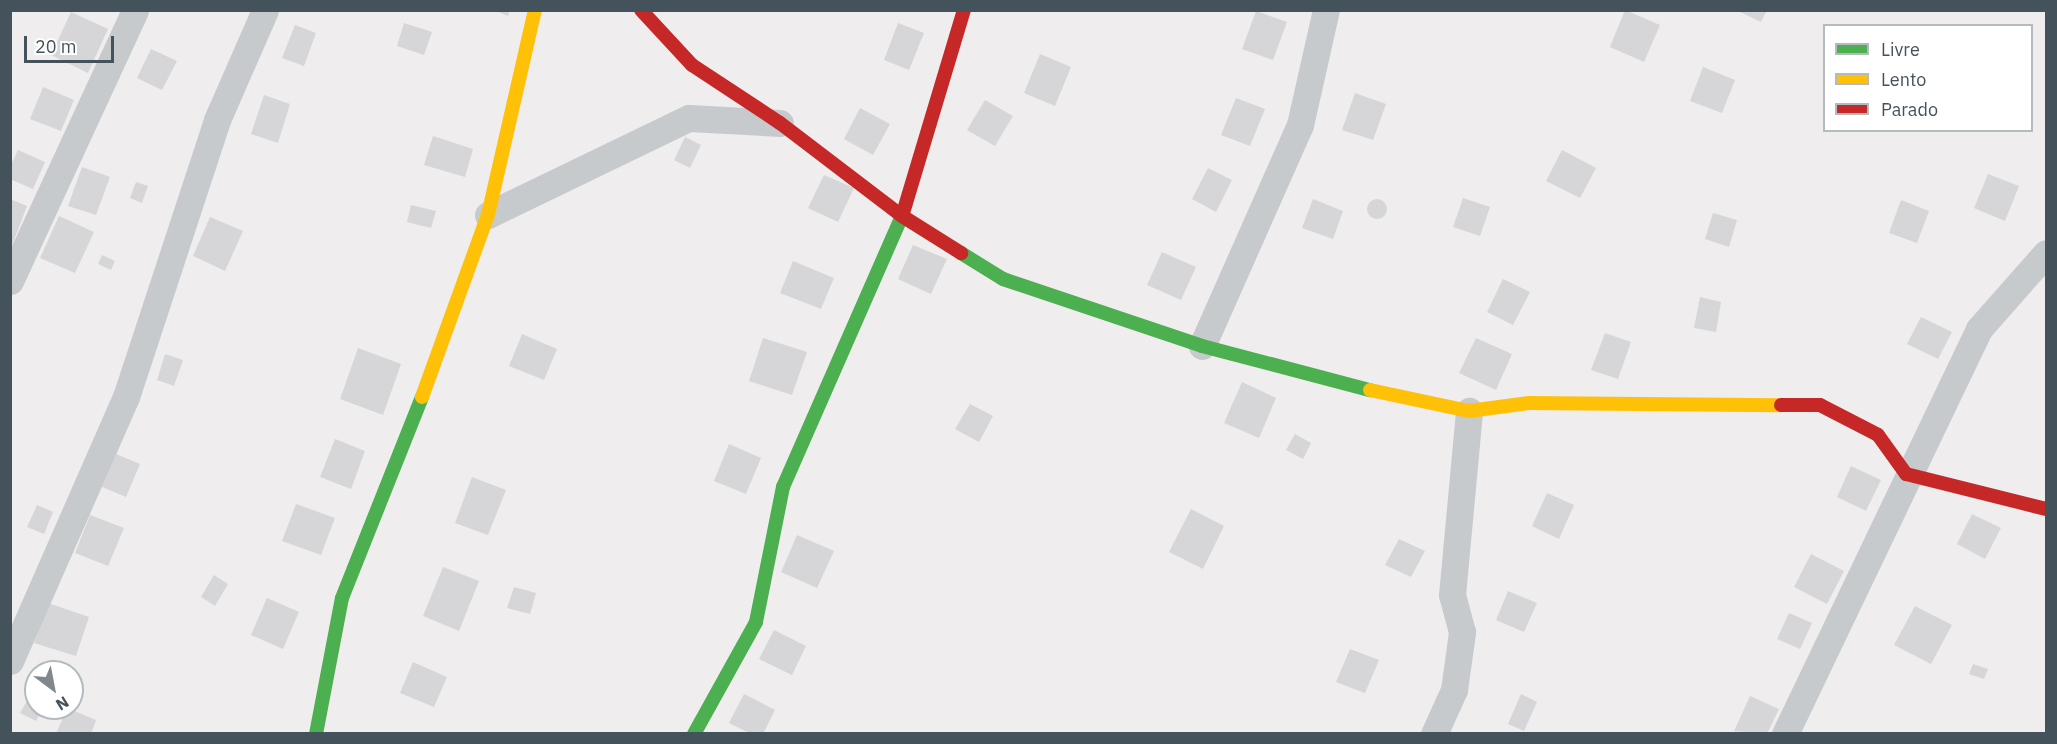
<!DOCTYPE html>
<html>
<head>
<meta charset="utf-8">
<style>
  body { margin:0 }
  #map { position:relative; width:2057px; height:744px; overflow:hidden; background:#efedee; font-family:"IBM Plex Sans",sans-serif }
  div>[style] { position:absolute }
  .building>* { inset:0; background:#d6d6d8 }
  .round { border-radius:50% }
  .street>* { height:27px; margin:-13.5px; padding:0 13.5px; transform-origin:13.5px; border-radius:13.5px; background:#c7cacd }
  .fast>* { height:14px; margin:-7px; padding:0 7px; transform-origin:7px; border-radius:7px; background:#4caf50 }
  .slow>* { height:14px; margin:-7px; padding:0 7px; transform-origin:7px; border-radius:7px; background:#ffc107 }
  .jam>* { height:14px; margin:-7px; padding:0 7px; transform-origin:7px; border-radius:7px; background:#c62828 }
  span { translate:-50% -50%; white-space:nowrap; text-align:center; line-height:1.15; -webkit-text-stroke:5px #fff; paint-order:stroke }
  .frame { position:absolute; inset:0; border:12px solid #44525b; pointer-events:none }
  .legend { position:absolute; left:1823px; top:24px; width:210px; height:108px; box-sizing:border-box; background:#fff; border:2px solid #b4babd; margin:0; padding:8px 10px; list-style:none; font-size:18px; color:#44525b }
  .legend li { display:flex; align-items:center; gap:12px; height:30px }
  .legend b { width:30px; border:2px solid #b4babd }
  .north { position:absolute; left:24px; top:660px; width:60px; height:60px; box-sizing:border-box; background:#fff; border:2px solid #b4babd; border-radius:50%; rotate:148deg; font-size:16px; font-weight:700; line-height:24px; text-align:center; color:#44525b }
  .north::after { content:''; display:block; margin:auto; width:21px; height:27px; background:#80888e; clip-path:polygon(50% 0,100% 100%,50% 72%,0 100%) }
  .scale { position:absolute; left:24px; top:36px; width:90px; height:27px; box-sizing:border-box; border:3px solid #44525b; border-top:0; padding-left:8px; font-size:18px; line-height:21px; white-space:nowrap; color:#44525b; -webkit-text-stroke:4px #fff; paint-order:stroke }
</style>
</head>
<body>
<div id="map">
  <div class="building">
    <i style="clip-path:polygon(494px 10px,510px 10px,508px 16px)"></i>
    <i style="clip-path:polygon(1625px 10px,1660px 25px,1644px 62px,1610px 47px)"></i>
    <i style="clip-path:polygon(1736px 10px,1767px 10px,1761px 22px)"></i>
    <i style="clip-path:polygon(1256px 11px,1287px 22px,1273px 60px,1242px 49px)"></i>
    <i style="clip-path:polygon(71px 12px,108px 29px,88px 73px,51px 55px)"></i>
    <i style="clip-path:polygon(404px 23px,432px 32px,424px 55px,397px 46px)"></i>
    <i style="clip-path:polygon(898px 23px,924px 33px,909px 70px,884px 60px)"></i>
    <i style="clip-path:polygon(295px 25px,316px 33px,304px 66px,282px 58px)"></i>
    <i style="clip-path:polygon(151px 49px,177px 61px,162px 90px,137px 78px)"></i>
    <i style="clip-path:polygon(1040px 54px,1071px 67px,1055px 106px,1024px 93px)"></i>
    <i style="clip-path:polygon(1703px 67px,1735px 80px,1722px 113px,1690px 101px)"></i>
    <i style="clip-path:polygon(43px 87px,74px 100px,61px 131px,30px 119px)"></i>
    <i style="clip-path:polygon(1355px 93px,1386px 104px,1373px 140px,1342px 130px)"></i>
    <i style="clip-path:polygon(264px 95px,290px 104px,278px 143px,251px 134px)"></i>
    <i style="clip-path:polygon(1236px 98px,1265px 109px,1250px 146px,1221px 135px)"></i>
    <i style="clip-path:polygon(985px 100px,1013px 116px,995px 146px,967px 130px)"></i>
    <i style="clip-path:polygon(860px 108px,890px 124px,873px 155px,844px 139px)"></i>
    <i style="clip-path:polygon(433px 136px,473px 149px,465px 177px,424px 165px)"></i>
    <i style="clip-path:polygon(685px 137px,701px 145px,690px 168px,674px 160px)"></i>
    <i style="clip-path:polygon(18px 150px,45px 162px,33px 189px,10px 179px,10px 167px)"></i>
    <i style="clip-path:polygon(1562px 150px,1596px 168px,1580px 198px,1546px 181px)"></i>
    <i style="clip-path:polygon(82px 167px,110px 177px,96px 215px,68px 206px)"></i>
    <i style="clip-path:polygon(1208px 168px,1232px 180px,1216px 212px,1192px 199px)"></i>
    <i style="clip-path:polygon(1988px 174px,2019px 186px,2005px 221px,1974px 208px)"></i>
    <i style="clip-path:polygon(824px 175px,854px 188px,838px 222px,808px 208px)"></i>
    <i style="clip-path:polygon(136px 182px,148px 186px,142px 203px,130px 198px)"></i>
    <i style="clip-path:polygon(1463px 198px,1490px 207px,1480px 236px,1453px 227px)"></i>
    <i style="clip-path:polygon(10px 199px,27px 206px,11px 248px,10px 248px)"></i>
    <i style="clip-path:polygon(1313px 199px,1343px 211px,1333px 239px,1302px 228px)"></i>
    <i class="round" style="left:1367px;top:199px;width:20px;height:20px"></i>
    <i style="clip-path:polygon(1901px 200px,1929px 211px,1917px 243px,1889px 233px)"></i>
    <i style="clip-path:polygon(411px 205px,436px 211px,431px 228px,407px 222px)"></i>
    <i style="clip-path:polygon(1713px 213px,1737px 220px,1729px 247px,1705px 239px)"></i>
    <i style="clip-path:polygon(59px 216px,94px 232px,75px 273px,40px 258px)"></i>
    <i style="clip-path:polygon(210px 217px,243px 231px,225px 271px,193px 256px)"></i>
    <i style="clip-path:polygon(913px 245px,947px 259px,931px 294px,898px 279px)"></i>
    <i style="clip-path:polygon(1162px 252px,1196px 267px,1181px 300px,1147px 285px)"></i>
    <i style="clip-path:polygon(102px 255px,115px 261px,111px 270px,98px 264px)"></i>
    <i style="clip-path:polygon(793px 261px,834px 278px,821px 309px,780px 293px)"></i>
    <i style="clip-path:polygon(1503px 279px,1530px 292px,1513px 325px,1487px 312px)"></i>
    <i style="clip-path:polygon(1700px 297px,1721px 302px,1716px 332px,1694px 328px)"></i>
    <i style="clip-path:polygon(1921px 317px,1952px 332px,1938px 359px,1907px 344px)"></i>
    <i style="clip-path:polygon(1605px 333px,1631px 342px,1618px 379px,1591px 370px)"></i>
    <i style="clip-path:polygon(522px 334px,557px 349px,544px 380px,509px 366px)"></i>
    <i style="clip-path:polygon(763px 338px,807px 352px,792px 395px,749px 381px)"></i>
    <i style="clip-path:polygon(1476px 338px,1512px 354px,1496px 390px,1459px 373px)"></i>
    <i style="clip-path:polygon(358px 348px,401px 364px,383px 415px,340px 399px)"></i>
    <i style="clip-path:polygon(165px 354px,183px 360px,174px 386px,157px 380px)"></i>
    <i style="clip-path:polygon(1242px 382px,1276px 398px,1259px 438px,1224px 423px)"></i>
    <i style="clip-path:polygon(970px 404px,993px 416px,979px 442px,955px 429px)"></i>
    <i style="clip-path:polygon(1295px 434px,1311px 443px,1303px 459px,1286px 450px)"></i>
    <i style="clip-path:polygon(335px 439px,365px 451px,351px 489px,320px 477px)"></i>
    <i style="clip-path:polygon(729px 444px,761px 458px,746px 494px,714px 481px)"></i>
    <i style="clip-path:polygon(116px 454px,140px 464px,126px 497px,102px 487px)"></i>
    <i style="clip-path:polygon(1851px 466px,1881px 480px,1866px 511px,1837px 497px)"></i>
    <i style="clip-path:polygon(472px 477px,506px 490px,488px 535px,455px 523px)"></i>
    <i style="clip-path:polygon(1547px 493px,1574px 505px,1559px 539px,1532px 526px)"></i>
    <i style="clip-path:polygon(296px 504px,335px 518px,321px 555px,282px 541px)"></i>
    <i style="clip-path:polygon(37px 505px,53px 512px,44px 534px,27px 527px)"></i>
    <i style="clip-path:polygon(1191px 509px,1224px 526px,1203px 569px,1169px 552px)"></i>
    <i style="clip-path:polygon(1972px 514px,2001px 528px,1985px 559px,1957px 544px)"></i>
    <i style="clip-path:polygon(90px 515px,124px 528px,108px 566px,75px 553px)"></i>
    <i style="clip-path:polygon(797px 535px,834px 551px,817px 588px,781px 572px)"></i>
    <i style="clip-path:polygon(1399px 539px,1425px 551px,1411px 577px,1385px 565px)"></i>
    <i style="clip-path:polygon(1811px 554px,1844px 571px,1827px 604px,1794px 587px)"></i>
    <i style="clip-path:polygon(443px 567px,479px 581px,459px 631px,423px 616px)"></i>
    <i style="clip-path:polygon(214px 575px,228px 584px,215px 606px,201px 597px)"></i>
    <i style="clip-path:polygon(514px 587px,536px 593px,530px 614px,507px 608px)"></i>
    <i style="clip-path:polygon(1508px 591px,1537px 603px,1524px 632px,1496px 620px)"></i>
    <i style="clip-path:polygon(267px 598px,299px 612px,283px 649px,251px 635px)"></i>
    <i style="clip-path:polygon(48px 603px,89px 617px,76px 656px,34px 643px)"></i>
    <i style="clip-path:polygon(1915px 606px,1952px 625px,1931px 664px,1894px 645px)"></i>
    <i style="clip-path:polygon(1789px 613px,1812px 623px,1800px 649px,1777px 639px)"></i>
    <i style="clip-path:polygon(774px 630px,806px 646px,792px 675px,759px 659px)"></i>
    <i style="clip-path:polygon(1350px 649px,1379px 660px,1365px 693px,1336px 682px)"></i>
    <i style="clip-path:polygon(413px 662px,447px 677px,434px 707px,400px 693px)"></i>
    <i style="clip-path:polygon(1973px 664px,1988px 669px,1984px 679px,1969px 674px)"></i>
    <i style="clip-path:polygon(31px 694px,36px 696px,36px 708px,43px 708px,36px 721px,20px 713px)"></i>
    <i style="clip-path:polygon(744px 694px,775px 710px,763px 734px,751px 734px,729px 723px)"></i>
    <i style="clip-path:polygon(1521px 694px,1537px 702px,1524px 731px,1508px 724px)"></i>
    <i style="clip-path:polygon(1750px 696px,1779px 709px,1767px 734px,1734px 731px)"></i>
    <i style="clip-path:polygon(67px 708px,96px 720px,91px 734px,56px 734px)"></i>
  </div>
  <div class="street">
    <i style="left:488px;top:215px;width:223px;rotate:-25.8deg"></i>
    <i style="left:689px;top:118px;width:91px;rotate:3.1deg"></i>
    <i style="left:10px;top:281px;width:298px;rotate:-65.2deg"></i>
    <i style="left:1202px;top:346px;width:242px;rotate:-66.1deg"></i>
    <i style="left:1300px;top:125px;width:118px;rotate:-77.3deg"></i>
    <i style="left:10px;top:661px;width:288px;rotate:-66.3deg"></i>
    <i style="left:126px;top:397px;width:292px;rotate:-71.8deg"></i>
    <i style="left:217px;top:120px;width:120px;rotate:-66.4deg"></i>
    <i style="left:1434px;top:734px;width:48px;rotate:-65.6deg"></i>
    <i style="left:1454px;top:690px;width:59px;rotate:-82.1deg"></i>
    <i style="left:1462px;top:632px;width:38px;rotate:-105deg"></i>
    <i style="left:1452px;top:595px;width:185px;rotate:-84.7deg"></i>
    <i style="left:1785px;top:734px;width:449px;rotate:-64.4deg"></i>
    <i style="left:1979px;top:329px;width:101px;rotate:-48.6deg"></i>
  </div>
  <div class="fast">
    <i style="left:961px;top:253px;width:49px;rotate:31.8deg"></i>
    <i style="left:1003px;top:279px;width:210px;rotate:18.6deg"></i>
    <i style="left:1202px;top:346px;width:174px;rotate:14.7deg"></i>
    <i style="left:316px;top:734px;width:138px;rotate:-79.2deg"></i>
    <i style="left:342px;top:598px;width:216px;rotate:-68.3deg"></i>
    <i style="left:694px;top:734px;width:128px;rotate:-61deg"></i>
    <i style="left:756px;top:622px;width:138px;rotate:-78.7deg"></i>
    <i style="left:783px;top:487px;width:299px;rotate:-66.3deg"></i>
  </div>
  <div class="slow">
    <i style="left:1370px;top:390px;width:101px;rotate:12deg"></i>
    <i style="left:1469px;top:411px;width:61px;rotate:-7.6deg"></i>
    <i style="left:1529px;top:403px;width:252px;rotate:0.5deg"></i>
    <i style="left:422px;top:397px;width:194px;rotate:-70.1deg"></i>
    <i style="left:488px;top:215px;width:210px;rotate:-77.1deg"></i>
  </div>
  <div class="jam">
    <i style="left:641px;top:10px;width:75px;rotate:47.2deg"></i>
    <i style="left:692px;top:65px;width:105px;rotate:33.4deg"></i>
    <i style="left:780px;top:123px;width:153px;rotate:37.3deg"></i>
    <i style="left:902px;top:216px;width:70px;rotate:32.1deg"></i>
    <i style="left:903px;top:213px;width:212px;rotate:-73.3deg"></i>
    <i style="left:1781px;top:405px;width:39px"></i>
    <i style="left:1820px;top:405px;width:65px;rotate:27.3deg"></i>
    <i style="left:1878px;top:435px;width:48px;rotate:54.3deg"></i>
    <i style="left:1906px;top:474px;width:144px;rotate:14deg"></i>
  </div>
  <div class="frame"></div>
  <ul class="legend">
  <li><b style="height:8px;background:#4caf50"></b>Livre</li>
  <li><b style="height:8px;background:#ffc107"></b>Lento</li>
  <li><b style="height:8px;background:#c62828"></b>Parado</li>
  </ul>
  <div class="north">N</div>
  <div class="scale">20 m</div>
</div>
</body>
</html>
